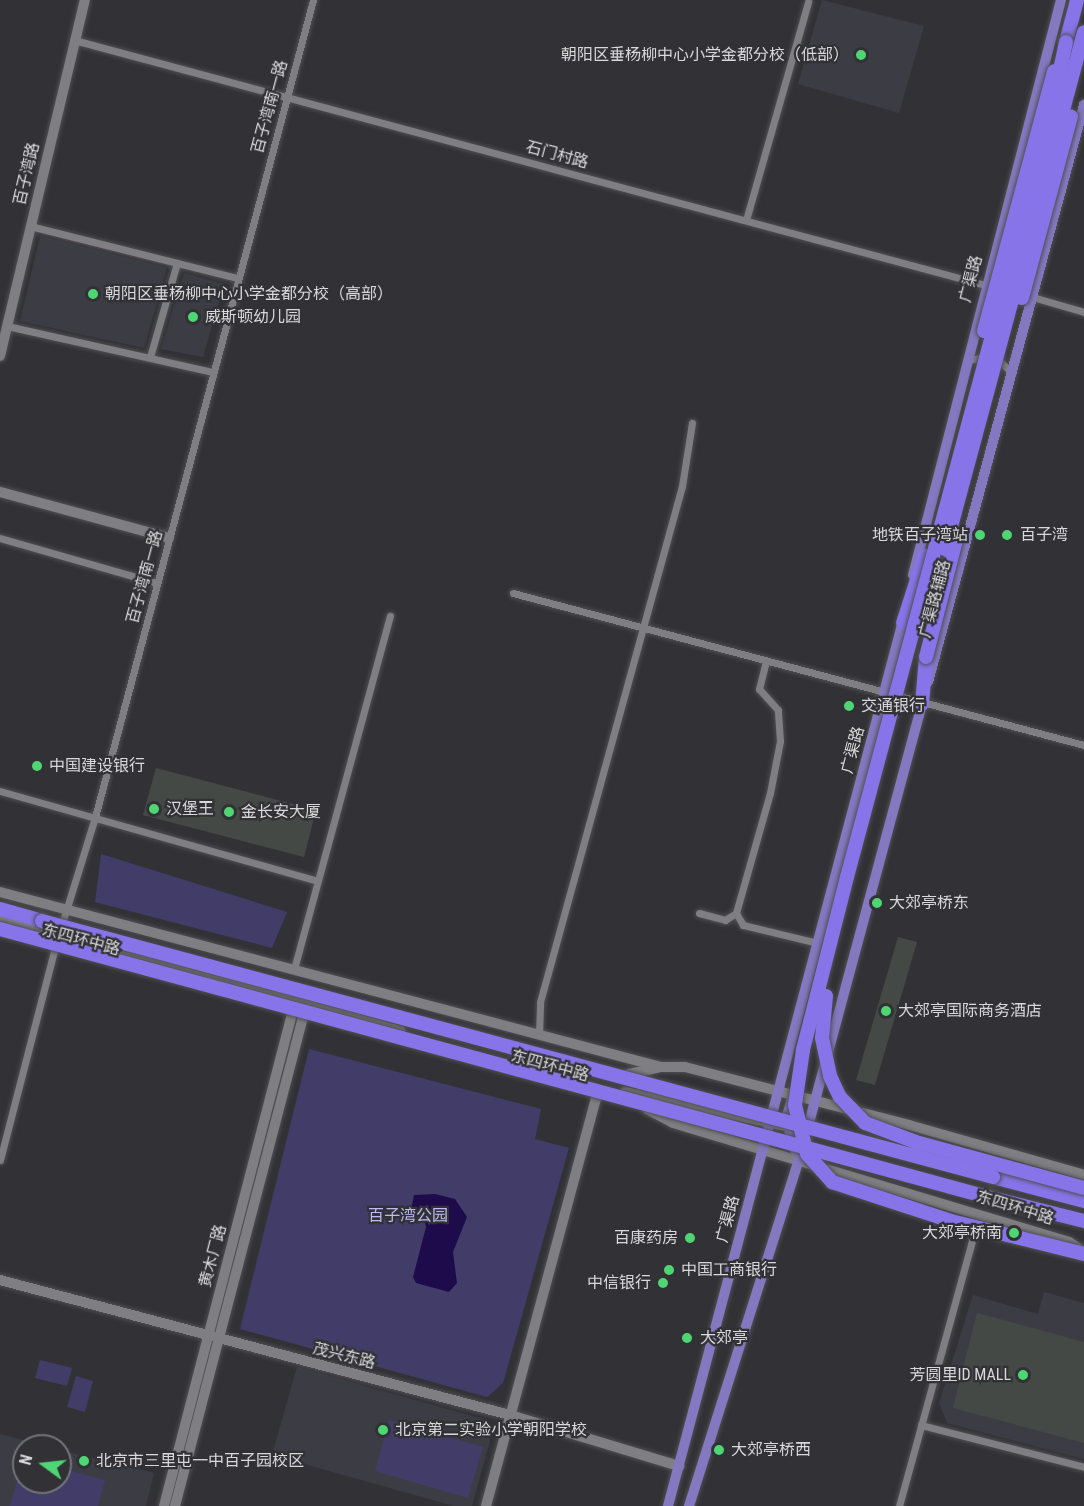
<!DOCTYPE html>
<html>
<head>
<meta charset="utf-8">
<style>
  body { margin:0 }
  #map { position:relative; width:1084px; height:1506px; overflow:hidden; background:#323236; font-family:"Roboto Condensed","Noto Sans SC",sans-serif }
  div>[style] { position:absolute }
  .built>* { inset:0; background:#3c3c45 }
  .green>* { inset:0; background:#423d68 }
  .water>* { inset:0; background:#1e0b4b }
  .building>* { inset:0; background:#454946 }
  .roads { filter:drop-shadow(0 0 2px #4f4f52) drop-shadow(0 0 2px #4f4f52) }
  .street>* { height:7px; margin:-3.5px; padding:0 3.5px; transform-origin:3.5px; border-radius:3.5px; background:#7f7f83 }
  .secondary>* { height:10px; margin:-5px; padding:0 5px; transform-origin:5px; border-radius:5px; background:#7f7f83 }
  .primary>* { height:10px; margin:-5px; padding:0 5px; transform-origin:5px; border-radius:5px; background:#8478c0 }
  .highway>* { height:14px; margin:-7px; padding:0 7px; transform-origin:7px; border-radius:7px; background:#8774e9 }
  .bridges { filter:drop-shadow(0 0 2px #4f4f52) drop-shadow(0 0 2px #4f4f52) }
  .highway-bridge>* { height:14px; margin:-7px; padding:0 7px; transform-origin:7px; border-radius:7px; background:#8774e9 }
  .dots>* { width:16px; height:16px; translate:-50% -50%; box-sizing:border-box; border:3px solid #323236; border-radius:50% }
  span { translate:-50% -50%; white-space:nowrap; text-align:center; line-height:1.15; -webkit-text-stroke:4.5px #323236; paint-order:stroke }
  .poi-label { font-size:16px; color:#d8d8db }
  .right { translate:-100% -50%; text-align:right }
  .left { translate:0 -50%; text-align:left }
  .street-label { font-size:16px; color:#d8d8db }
  .park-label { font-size:16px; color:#bfbaf5 }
  .north { position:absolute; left:12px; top:1434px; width:60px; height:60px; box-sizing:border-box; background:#323236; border:2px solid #747478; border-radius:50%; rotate:285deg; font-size:16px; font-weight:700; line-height:24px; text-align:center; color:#d8d8db }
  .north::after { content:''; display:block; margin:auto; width:21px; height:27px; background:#4ed675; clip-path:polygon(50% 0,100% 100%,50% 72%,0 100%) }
</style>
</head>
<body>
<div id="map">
  <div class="built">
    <i style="clip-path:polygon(822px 0,924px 26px,899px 113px,798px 84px)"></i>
    <i style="clip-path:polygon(40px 236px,167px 268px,144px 348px,20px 321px)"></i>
    <i style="clip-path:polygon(184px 273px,224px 284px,203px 357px,161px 349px)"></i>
    <i style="clip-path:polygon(1044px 1292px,1084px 1303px,1084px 1459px,947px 1423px,939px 1403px,973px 1295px,1038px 1314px)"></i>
    <i style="clip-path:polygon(297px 1367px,483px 1419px,490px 1441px,472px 1506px,454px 1506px,272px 1455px)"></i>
    <i style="clip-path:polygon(0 1434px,46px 1446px,24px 1446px,24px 1482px,60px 1482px,60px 1450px,154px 1473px,146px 1506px,0 1506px)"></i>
  </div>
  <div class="green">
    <i style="clip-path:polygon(101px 854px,287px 912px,272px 948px,95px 902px)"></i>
    <i style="clip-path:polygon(309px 1049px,541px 1109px,535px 1139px,569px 1148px,503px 1383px,487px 1397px,240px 1329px)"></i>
    <i style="clip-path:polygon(40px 1360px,72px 1368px,67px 1386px,35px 1378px)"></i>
    <i style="clip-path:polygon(76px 1376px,93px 1381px,85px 1412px,67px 1407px)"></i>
    <i style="clip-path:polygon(389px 1420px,483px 1447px,468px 1498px,375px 1471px)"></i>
    <i style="clip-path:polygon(23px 1459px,24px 1482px,60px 1482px,60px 1468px,105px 1480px,98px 1506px,10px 1506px)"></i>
  </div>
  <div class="water">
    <i style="clip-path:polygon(435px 1194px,455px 1199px,467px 1217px,453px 1252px,457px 1283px,449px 1292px,416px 1283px,413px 1277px,426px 1227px,423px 1216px,411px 1210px,414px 1195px)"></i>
  </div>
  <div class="building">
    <i style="clip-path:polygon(156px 768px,316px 810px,304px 857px,143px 815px)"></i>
    <i style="clip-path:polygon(898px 937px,917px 942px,875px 1085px,856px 1080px)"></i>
    <i style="clip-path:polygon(977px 1313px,1084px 1342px,1084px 1443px,953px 1408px)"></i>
  </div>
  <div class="roads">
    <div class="street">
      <i style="left:74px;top:40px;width:947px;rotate:15.05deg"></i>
      <i style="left:746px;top:220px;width:227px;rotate:-74.1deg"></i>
      <i style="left:30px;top:226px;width:213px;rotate:14.1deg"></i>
      <i style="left:1029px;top:296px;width:57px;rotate:16.2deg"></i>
      <i style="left:7px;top:326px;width:210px;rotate:12.6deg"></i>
      <i style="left:150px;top:357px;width:98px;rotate:-74deg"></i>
      <i style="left:967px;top:360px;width:27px;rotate:-8deg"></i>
      <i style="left:994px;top:356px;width:25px;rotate:43deg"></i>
      <i style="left:0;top:538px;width:163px;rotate:16deg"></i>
      <i style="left:513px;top:593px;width:591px;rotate:14.91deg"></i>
      <i style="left:0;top:791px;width:330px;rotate:15.8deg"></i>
      <i style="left:699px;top:913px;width:27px;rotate:15deg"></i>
      <i style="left:725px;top:920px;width:13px;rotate:-32deg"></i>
      <i style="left:736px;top:913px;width:125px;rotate:-74.2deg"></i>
      <i style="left:770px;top:793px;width:53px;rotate:-79.1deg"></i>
      <i style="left:780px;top:741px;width:31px;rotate:-94deg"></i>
      <i style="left:778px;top:710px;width:28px;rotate:-132deg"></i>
      <i style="left:759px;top:689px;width:29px;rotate:-76deg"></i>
      <i style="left:736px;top:913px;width:14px;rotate:60deg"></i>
      <i style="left:743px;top:925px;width:77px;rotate:13.5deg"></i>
      <i style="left:61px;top:927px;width:115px;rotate:-72.8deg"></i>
      <i style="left:95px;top:817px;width:846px;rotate:-75.06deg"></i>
      <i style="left:294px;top:969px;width:366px;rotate:-74.8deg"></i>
      <i style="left:539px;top:1035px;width:33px;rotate:-88deg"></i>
      <i style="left:540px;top:1002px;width:535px;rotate:-74.61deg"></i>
      <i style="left:682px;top:486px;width:64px;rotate:-81deg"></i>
      <i style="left:0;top:1160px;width:224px;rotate:-75.5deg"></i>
      <i style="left:921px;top:1425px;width:168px;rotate:14.4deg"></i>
      <i style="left:899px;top:1506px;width:290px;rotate:-74.6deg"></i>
    </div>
    <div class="secondary">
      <i style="left:0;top:356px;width:366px;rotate:-76.6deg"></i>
      <i style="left:0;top:492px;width:175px;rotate:15.2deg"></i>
      <i style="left:0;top:892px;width:684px;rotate:14.83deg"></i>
      <i style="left:661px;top:1067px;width:24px"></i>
      <i style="left:685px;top:1067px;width:231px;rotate:14.5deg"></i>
      <i style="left:909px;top:1125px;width:182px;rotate:15.9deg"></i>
      <i style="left:0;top:919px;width:416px;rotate:15.6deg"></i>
      <i style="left:629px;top:1074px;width:29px;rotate:-12deg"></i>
      <i style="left:625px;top:1092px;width:173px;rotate:12deg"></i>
      <i style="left:647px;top:1109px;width:30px;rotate:28deg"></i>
      <i style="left:673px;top:1123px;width:413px;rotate:16.7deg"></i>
      <i style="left:1069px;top:1242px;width:18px;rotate:34deg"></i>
      <i style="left:0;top:1280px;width:528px;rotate:14.83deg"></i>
      <i style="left:510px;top:1415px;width:177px;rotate:16.8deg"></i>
      <i style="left:164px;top:1506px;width:508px;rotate:-75.42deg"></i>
      <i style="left:175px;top:1506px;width:505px;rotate:-75.33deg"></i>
      <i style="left:486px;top:1506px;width:426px;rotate:-74.9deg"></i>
    </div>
    <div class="primary">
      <i style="left:913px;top:575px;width:594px;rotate:-75.57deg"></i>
      <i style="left:928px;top:682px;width:598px;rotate:-74.87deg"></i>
      <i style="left:793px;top:1096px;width:24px;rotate:107deg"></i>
      <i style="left:786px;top:1119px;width:32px;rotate:74deg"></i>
      <i style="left:668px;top:1506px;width:920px;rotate:-75.13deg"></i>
      <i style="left:689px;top:1506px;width:363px;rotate:-72.4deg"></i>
      <i style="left:799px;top:1160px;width:480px;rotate:-74.9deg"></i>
    </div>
    <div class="highway">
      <i style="left:1066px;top:42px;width:43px;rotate:-75.3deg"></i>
      <i style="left:903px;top:623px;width:71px;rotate:-72.1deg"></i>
      <i style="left:922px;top:704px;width:47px;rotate:-85.1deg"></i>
      <i style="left:0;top:909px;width:44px;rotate:15.9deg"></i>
      <i style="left:993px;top:1177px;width:94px;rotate:14.8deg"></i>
      <i style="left:988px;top:1197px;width:99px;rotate:14deg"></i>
    </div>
  </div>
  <div class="bridges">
    <div class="highway-bridge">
      <i style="left:1066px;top:42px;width:90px;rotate:102.2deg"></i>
      <i style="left:1047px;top:130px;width:773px;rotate:104.99deg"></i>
      <i style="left:847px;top:877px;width:179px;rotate:104.3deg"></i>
      <i style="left:803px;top:1050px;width:56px;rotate:98.3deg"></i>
      <i style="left:795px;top:1105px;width:50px;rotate:76.2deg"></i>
      <i style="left:807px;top:1154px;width:38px;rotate:48deg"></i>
      <i style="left:832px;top:1182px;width:125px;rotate:18.1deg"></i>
      <i style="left:951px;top:1221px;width:137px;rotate:13.9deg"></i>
      <i style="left:1022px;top:298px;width:188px;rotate:-74.9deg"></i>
      <i style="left:984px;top:331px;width:269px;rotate:-74.9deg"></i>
      <i style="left:945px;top:549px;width:535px;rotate:-74.95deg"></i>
      <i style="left:926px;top:657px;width:121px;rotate:-75.6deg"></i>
      <i style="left:42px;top:921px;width:985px;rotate:15.07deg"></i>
      <i style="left:0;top:929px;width:1024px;rotate:15.18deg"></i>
      <i style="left:826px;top:996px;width:42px;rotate:95.4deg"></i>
      <i style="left:822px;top:1038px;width:39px;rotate:78deg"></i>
      <i style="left:830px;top:1076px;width:23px;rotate:65deg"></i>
      <i style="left:840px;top:1097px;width:36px;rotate:46deg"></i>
      <i style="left:865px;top:1123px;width:54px;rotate:20.4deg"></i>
      <i style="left:916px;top:1142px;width:174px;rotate:15.3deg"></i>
    </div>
  </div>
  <div class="dots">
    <i style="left:861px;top:55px;background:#4ed675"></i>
    <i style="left:93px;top:294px;background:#4ed675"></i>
    <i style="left:193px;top:317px;background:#4ed675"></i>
    <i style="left:980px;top:535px;background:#4ed675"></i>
    <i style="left:1007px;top:535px;background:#4ed675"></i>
    <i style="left:849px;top:706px;background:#4ed675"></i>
    <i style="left:37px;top:766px;background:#4ed675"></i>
    <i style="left:154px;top:809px;background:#4ed675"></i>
    <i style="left:229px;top:812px;background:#4ed675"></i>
    <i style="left:877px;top:903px;background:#4ed675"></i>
    <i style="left:886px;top:1011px;background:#4ed675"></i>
    <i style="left:1014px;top:1233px;background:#4ed675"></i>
    <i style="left:690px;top:1238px;background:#4ed675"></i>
    <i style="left:669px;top:1270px;background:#4ed675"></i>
    <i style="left:663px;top:1283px;background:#4ed675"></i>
    <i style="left:687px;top:1338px;background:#4ed675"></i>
    <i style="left:1023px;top:1375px;background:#4ed675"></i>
    <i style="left:383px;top:1430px;background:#4ed675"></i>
    <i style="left:719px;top:1450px;background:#4ed675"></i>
    <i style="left:84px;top:1461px;background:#4ed675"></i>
  </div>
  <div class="poi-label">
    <span class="right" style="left:849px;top:55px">朝阳区垂杨柳中心小学金都分校（低部）</span>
    <span class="left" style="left:105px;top:294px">朝阳区垂杨柳中心小学金都分校（高部）</span>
    <span class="left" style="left:205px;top:317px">威斯顿幼儿园</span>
    <span class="right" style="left:968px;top:535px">地铁百子湾站</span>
    <span class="left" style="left:1020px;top:535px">百子湾</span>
    <span class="left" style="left:861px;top:706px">交通银行</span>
    <span class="left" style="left:49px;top:766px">中国建设银行</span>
    <span class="left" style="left:166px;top:809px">汉堡王</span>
    <span class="left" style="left:241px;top:812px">金长安大厦</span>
    <span class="left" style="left:889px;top:903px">大郊亭桥东</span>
    <span class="left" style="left:898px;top:1011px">大郊亭国际商务酒店</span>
    <span class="right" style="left:1002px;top:1233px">大郊亭桥南</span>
    <span class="right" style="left:678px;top:1238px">百康药房</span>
    <span class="left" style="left:681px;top:1270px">中国工商银行</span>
    <span class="right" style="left:651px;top:1283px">中信银行</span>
    <span class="left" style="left:700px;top:1338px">大郊亭</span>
    <span class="right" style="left:1011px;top:1375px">芳圆里ID MALL</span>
    <span class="left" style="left:395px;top:1430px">北京第二实验小学朝阳学校</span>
    <span class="left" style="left:731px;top:1450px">大郊亭桥西</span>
    <span class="left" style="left:96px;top:1461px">北京市三里屯一中百子园校区</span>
  </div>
  <div class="street-label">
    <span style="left:270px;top:107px;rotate:-75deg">百子湾南一路</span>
    <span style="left:557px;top:155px;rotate:15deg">石门村路</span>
    <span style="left:27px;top:174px;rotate:-77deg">百子湾路</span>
    <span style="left:971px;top:279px;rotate:-75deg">广渠路</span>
    <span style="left:145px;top:577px;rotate:-75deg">百子湾南一路</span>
    <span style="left:935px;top:599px;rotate:-75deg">广渠路辅路</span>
    <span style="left:853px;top:750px;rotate:-75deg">广渠路</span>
    <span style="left:81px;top:940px;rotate:15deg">东四环中路</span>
    <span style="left:550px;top:1066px;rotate:15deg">东四环中路</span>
    <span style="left:1015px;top:1208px;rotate:17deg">东四环中路</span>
    <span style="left:728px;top:1219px;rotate:-75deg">广渠路</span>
    <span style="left:213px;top:1256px;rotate:-75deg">黄木厂路</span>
    <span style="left:344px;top:1356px;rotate:14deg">茂兴东路</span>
  </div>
  <div class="park-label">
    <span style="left:408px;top:1216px">百子湾公园</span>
  </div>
  <div class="north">N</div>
</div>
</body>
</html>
